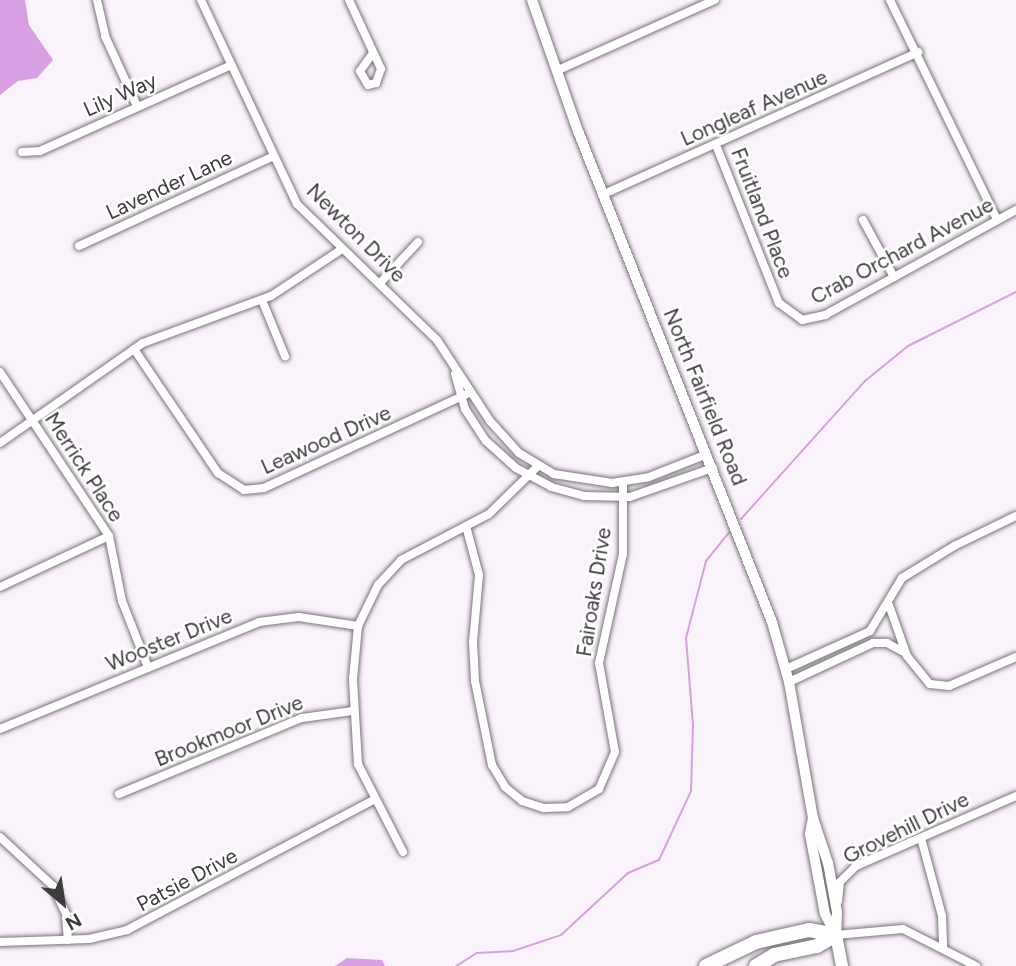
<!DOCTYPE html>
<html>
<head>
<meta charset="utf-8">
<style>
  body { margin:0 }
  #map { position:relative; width:1016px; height:966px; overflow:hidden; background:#fbf3fc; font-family:Figtree,sans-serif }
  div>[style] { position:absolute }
  .water>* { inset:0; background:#d8a0e2 }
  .stream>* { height:2px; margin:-1px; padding:0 1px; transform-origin:1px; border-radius:1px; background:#d8a0e2 }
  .roads { filter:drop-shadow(0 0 2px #79727a) drop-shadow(0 0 2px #79727a) }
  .street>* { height:8px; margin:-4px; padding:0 4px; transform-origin:4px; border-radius:4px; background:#fff }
  .secondary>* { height:10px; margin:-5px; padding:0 5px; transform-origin:5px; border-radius:5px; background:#fff }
  .primary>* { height:12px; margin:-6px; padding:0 6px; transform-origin:6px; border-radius:6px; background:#fff }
  .highway>* { height:14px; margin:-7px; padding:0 7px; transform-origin:7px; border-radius:7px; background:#fff }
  span { translate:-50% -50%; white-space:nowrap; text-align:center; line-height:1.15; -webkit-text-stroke:5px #fff; paint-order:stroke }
  .street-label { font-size:21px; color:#3e3b3f }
  .north { position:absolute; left:28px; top:868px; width:70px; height:70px; -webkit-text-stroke:5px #fff; paint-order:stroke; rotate:151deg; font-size:19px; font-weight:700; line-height:28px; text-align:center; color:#3e3b3f }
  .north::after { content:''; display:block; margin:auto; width:24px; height:32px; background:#3e3b3f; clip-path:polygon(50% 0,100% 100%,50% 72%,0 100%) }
</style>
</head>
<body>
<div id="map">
  <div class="water">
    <i style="clip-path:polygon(0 0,25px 0,29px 25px,53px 60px,37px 78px,18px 81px,0 95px)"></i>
    <i style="clip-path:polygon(347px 958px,382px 960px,385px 966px,335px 966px)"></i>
  </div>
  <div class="stream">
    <i style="left:741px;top:519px;width:186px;rotate:-48.1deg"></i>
    <i style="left:865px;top:381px;width:55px;rotate:-39.1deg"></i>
    <i style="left:908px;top:346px;width:121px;rotate:-26.6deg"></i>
    <i style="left:456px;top:966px;width:25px;rotate:-32deg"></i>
    <i style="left:477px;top:953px;width:36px;rotate:-3deg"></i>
    <i style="left:513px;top:951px;width:51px;rotate:-18.4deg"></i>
    <i style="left:561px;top:935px;width:91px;rotate:-42.8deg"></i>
    <i style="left:628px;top:873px;width:34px;rotate:-23deg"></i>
    <i style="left:659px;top:860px;width:76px;rotate:-65.1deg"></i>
    <i style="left:691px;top:791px;width:66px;rotate:-88.3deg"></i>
    <i style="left:693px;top:725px;width:87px;rotate:-94.6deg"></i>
    <i style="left:686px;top:638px;width:80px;rotate:-75.4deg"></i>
    <i style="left:706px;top:561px;width:38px;rotate:-51deg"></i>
  </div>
  <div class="roads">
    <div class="street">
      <i style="left:97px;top:0;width:37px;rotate:77deg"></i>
      <i style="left:105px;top:36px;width:77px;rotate:65.4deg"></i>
      <i style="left:201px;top:0;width:225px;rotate:64.8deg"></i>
      <i style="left:297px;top:204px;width:195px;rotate:44.2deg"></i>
      <i style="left:437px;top:340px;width:97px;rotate:56.8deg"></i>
      <i style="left:490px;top:421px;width:43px;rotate:47.8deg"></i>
      <i style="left:519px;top:453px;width:41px;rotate:31deg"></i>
      <i style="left:554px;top:474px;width:59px;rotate:8.8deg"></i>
      <i style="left:612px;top:483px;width:37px;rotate:-9deg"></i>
      <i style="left:649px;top:477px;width:62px;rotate:-21.6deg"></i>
      <i style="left:349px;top:0;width:76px;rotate:65.1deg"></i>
      <i style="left:381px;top:69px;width:15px;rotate:110deg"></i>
      <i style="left:376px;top:83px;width:8px;rotate:166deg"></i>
      <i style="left:368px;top:85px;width:16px;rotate:-120deg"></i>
      <i style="left:360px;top:71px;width:22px;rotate:-54deg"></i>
      <i style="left:890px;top:0;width:244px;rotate:64deg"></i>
      <i style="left:556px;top:71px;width:174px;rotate:-24.1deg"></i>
      <i style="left:716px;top:145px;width:170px;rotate:68.3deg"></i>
      <i style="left:779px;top:303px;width:29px;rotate:36deg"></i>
      <i style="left:802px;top:320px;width:24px;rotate:-12deg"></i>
      <i style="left:825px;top:315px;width:218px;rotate:-28.8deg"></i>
      <i style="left:22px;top:152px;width:18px;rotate:-3deg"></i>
      <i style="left:40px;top:151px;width:209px;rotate:-24.2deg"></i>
      <i style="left:604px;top:194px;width:345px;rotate:-24.3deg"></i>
      <i style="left:863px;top:220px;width:65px;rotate:61.5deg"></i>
      <i style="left:79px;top:246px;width:215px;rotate:-24.8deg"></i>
      <i style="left:380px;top:283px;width:56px;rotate:-47.2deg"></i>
      <i style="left:262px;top:300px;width:61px;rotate:67.7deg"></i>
      <i style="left:134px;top:349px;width:150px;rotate:55.9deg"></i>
      <i style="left:218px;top:473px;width:31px;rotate:33deg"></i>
      <i style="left:244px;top:490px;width:20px;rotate:-6deg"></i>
      <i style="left:264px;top:488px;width:228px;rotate:-24.9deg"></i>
      <i style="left:0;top:372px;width:197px;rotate:56.4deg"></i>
      <i style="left:109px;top:536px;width:66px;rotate:78.7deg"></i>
      <i style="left:122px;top:601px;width:71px;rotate:68.5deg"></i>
      <i style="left:455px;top:374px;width:36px;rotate:74deg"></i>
      <i style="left:465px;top:409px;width:38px;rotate:57deg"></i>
      <i style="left:486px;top:441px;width:40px;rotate:42deg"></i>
      <i style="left:516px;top:468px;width:40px;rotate:28deg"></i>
      <i style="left:551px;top:487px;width:34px;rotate:15deg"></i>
      <i style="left:584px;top:496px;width:46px;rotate:1.2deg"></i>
      <i style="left:630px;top:497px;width:88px;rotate:-19.3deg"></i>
      <i style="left:0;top:443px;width:174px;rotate:-35deg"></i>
      <i style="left:143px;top:343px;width:136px;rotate:-20.2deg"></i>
      <i style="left:271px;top:296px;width:85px;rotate:-33.5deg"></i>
      <i style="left:466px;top:526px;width:51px;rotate:75.1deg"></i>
      <i style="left:479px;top:575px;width:67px;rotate:95.1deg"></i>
      <i style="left:473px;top:642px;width:39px;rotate:87deg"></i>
      <i style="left:475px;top:681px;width:86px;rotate:78.6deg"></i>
      <i style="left:492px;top:765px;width:26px;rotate:59deg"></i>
      <i style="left:505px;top:787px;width:22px;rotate:39deg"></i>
      <i style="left:522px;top:801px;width:23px;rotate:18deg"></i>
      <i style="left:544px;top:808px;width:24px;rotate:-2deg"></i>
      <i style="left:568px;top:807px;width:36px;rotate:-30deg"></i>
      <i style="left:599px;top:789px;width:40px;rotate:-66.6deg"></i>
      <i style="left:615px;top:752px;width:90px;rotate:-100.2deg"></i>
      <i style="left:599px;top:663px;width:112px;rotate:-77.6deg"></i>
      <i style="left:623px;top:554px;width:71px;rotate:-90deg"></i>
      <i style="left:0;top:587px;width:120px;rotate:-25.1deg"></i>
      <i style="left:889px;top:605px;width:54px;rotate:70.6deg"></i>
      <i style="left:907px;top:656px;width:36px;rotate:51deg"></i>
      <i style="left:930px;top:684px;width:19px;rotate:6deg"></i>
      <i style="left:949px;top:686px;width:73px;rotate:-23.4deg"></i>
      <i style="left:786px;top:669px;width:92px;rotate:-24.3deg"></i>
      <i style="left:870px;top:631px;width:62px;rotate:-58.9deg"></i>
      <i style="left:902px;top:578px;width:61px;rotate:-31.6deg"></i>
      <i style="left:954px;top:546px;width:69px;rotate:-25.8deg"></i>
      <i style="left:789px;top:682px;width:93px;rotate:-24.9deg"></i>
      <i style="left:873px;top:643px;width:14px"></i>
      <i style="left:887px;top:643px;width:19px;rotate:28deg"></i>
      <i style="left:0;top:729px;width:280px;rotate:-22.4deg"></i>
      <i style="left:259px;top:622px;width:40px;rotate:-7.1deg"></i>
      <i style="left:299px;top:617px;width:60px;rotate:8.7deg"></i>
      <i style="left:119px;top:794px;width:198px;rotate:-22.6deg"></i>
      <i style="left:302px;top:718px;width:51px;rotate:-7.8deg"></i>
      <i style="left:0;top:837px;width:72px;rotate:42.8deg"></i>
      <i style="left:53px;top:886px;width:31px;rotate:65deg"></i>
      <i style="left:66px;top:914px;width:26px;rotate:86deg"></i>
      <i style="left:921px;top:838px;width:81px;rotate:74.9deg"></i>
      <i style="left:942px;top:916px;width:31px;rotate:88deg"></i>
      <i style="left:403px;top:852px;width:99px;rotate:-117.1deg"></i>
      <i style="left:358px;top:764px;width:85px;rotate:-93.4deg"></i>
      <i style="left:353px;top:679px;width:53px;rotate:-84.6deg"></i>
      <i style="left:358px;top:626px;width:46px;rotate:-64deg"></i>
      <i style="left:378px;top:585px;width:34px;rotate:-47deg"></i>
      <i style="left:401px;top:560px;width:99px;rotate:-27.6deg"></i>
      <i style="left:489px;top:514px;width:67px;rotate:-44.4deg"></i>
      <i style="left:838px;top:901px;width:19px;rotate:-84deg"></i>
      <i style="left:840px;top:882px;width:23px;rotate:-45deg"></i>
      <i style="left:856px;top:866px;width:175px;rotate:-23.6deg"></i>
      <i style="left:836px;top:935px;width:67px;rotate:-5.1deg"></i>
      <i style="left:903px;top:929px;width:82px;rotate:26.9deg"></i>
      <i style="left:0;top:942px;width:89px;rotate:-1.9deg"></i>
      <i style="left:89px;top:939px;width:39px;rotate:-13deg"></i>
      <i style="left:127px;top:930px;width:280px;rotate:-27.8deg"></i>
    </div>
    <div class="secondary">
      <i style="left:532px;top:0;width:139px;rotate:70.7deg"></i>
      <i style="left:578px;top:131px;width:528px;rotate:68.44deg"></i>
      <i style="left:772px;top:622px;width:62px;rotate:74.2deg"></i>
      <i style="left:789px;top:682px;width:138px;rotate:80deg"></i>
      <i style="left:813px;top:818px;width:47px;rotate:71.6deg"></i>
      <i style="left:828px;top:863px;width:50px;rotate:79.6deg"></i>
      <i style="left:837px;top:912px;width:23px;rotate:92deg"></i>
      <i style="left:813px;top:818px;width:16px;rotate:101deg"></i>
      <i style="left:810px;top:834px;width:81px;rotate:79.4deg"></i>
      <i style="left:825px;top:914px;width:21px;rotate:62deg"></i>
    </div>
    <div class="primary">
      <i style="left:836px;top:935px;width:32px;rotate:79deg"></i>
    </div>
    <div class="highway">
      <i style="left:706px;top:966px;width:55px;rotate:-25.6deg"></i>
      <i style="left:756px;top:942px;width:54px;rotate:-12.8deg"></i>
      <i style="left:809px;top:930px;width:27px;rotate:10deg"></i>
      <i style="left:756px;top:966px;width:21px;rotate:-31deg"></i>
      <i style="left:774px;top:955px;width:44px;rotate:-11.8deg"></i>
      <i style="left:817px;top:946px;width:22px;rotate:-30deg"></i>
    </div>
  </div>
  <div class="street-label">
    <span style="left:120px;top:95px;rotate:-24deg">Lily Way</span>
    <span style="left:754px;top:108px;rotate:-24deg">Longleaf Avenue</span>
    <span style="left:169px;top:185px;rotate:-25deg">Lavender Lane</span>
    <span style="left:762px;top:213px;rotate:69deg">Fruitland Place</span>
    <span style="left:356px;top:233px;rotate:45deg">Newton Drive</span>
    <span style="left:902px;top:251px;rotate:-28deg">Crab Orchard Avenue</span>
    <span style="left:705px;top:397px;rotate:68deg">North Fairfield Road</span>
    <span style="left:326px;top:440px;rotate:-24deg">Leawood Drive</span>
    <span style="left:84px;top:467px;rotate:57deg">Merrick Place</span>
    <span style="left:594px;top:592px;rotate:-81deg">Fairoaks Drive</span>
    <span style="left:169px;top:640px;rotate:-22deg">Wooster Drive</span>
    <span style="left:229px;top:731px;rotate:-22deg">Brookmoor Drive</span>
    <span style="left:906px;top:828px;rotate:-26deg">Grovehill Drive</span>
    <span style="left:187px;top:880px;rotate:-28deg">Patsie Drive</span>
  </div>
  <div class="north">N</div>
</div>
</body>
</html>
